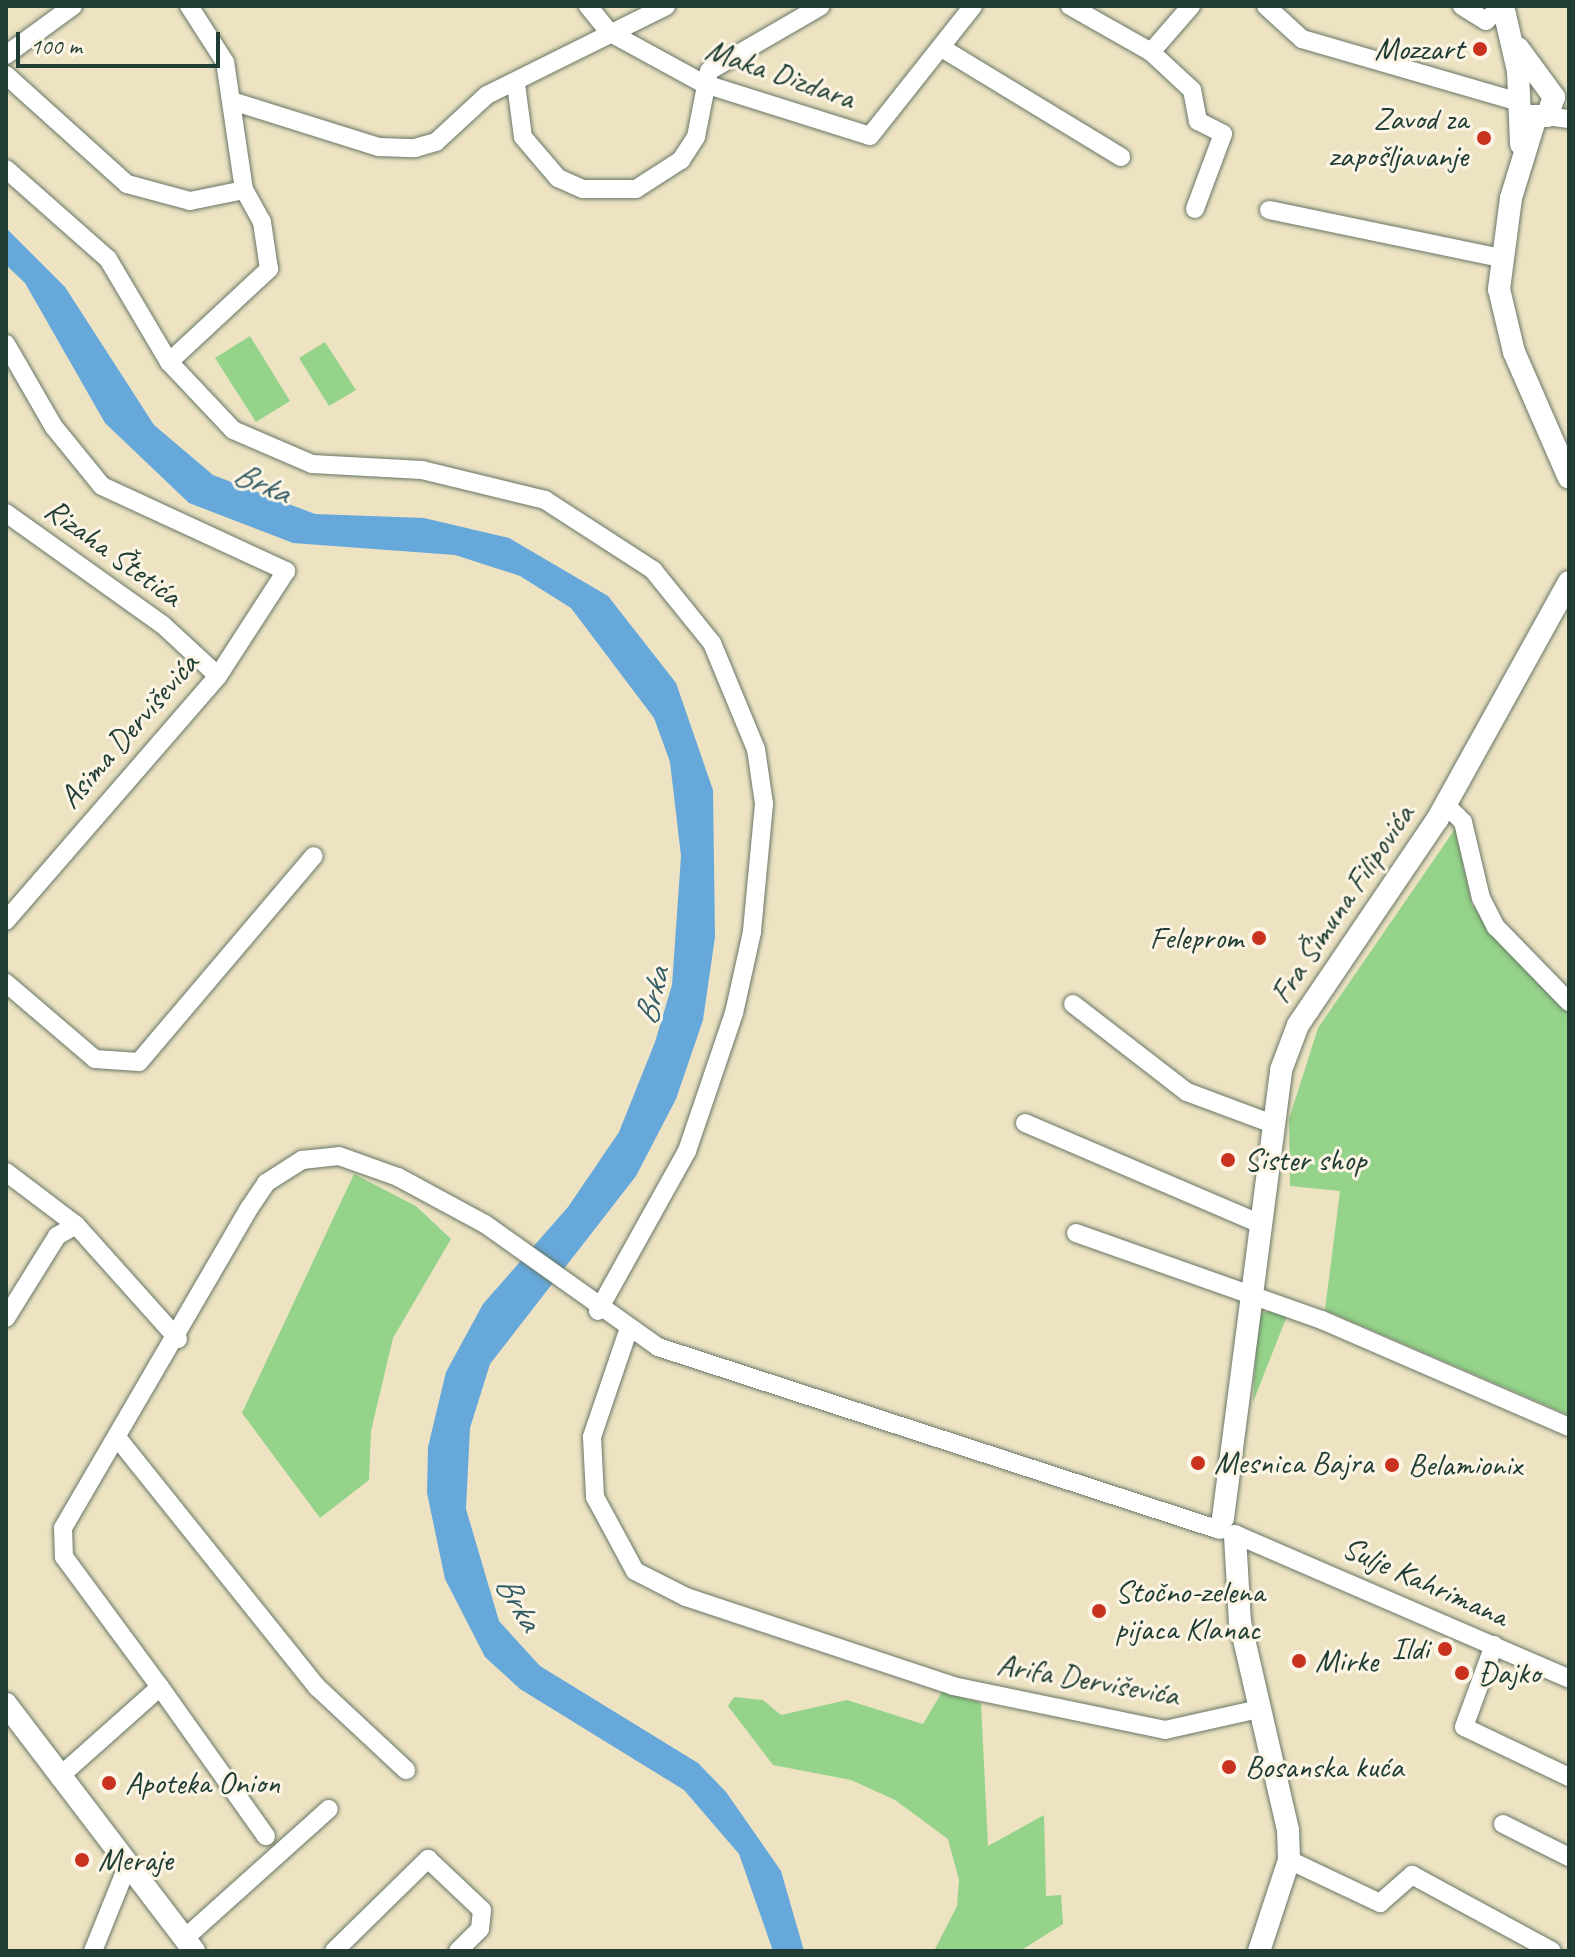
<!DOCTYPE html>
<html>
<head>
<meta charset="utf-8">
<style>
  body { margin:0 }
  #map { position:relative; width:1575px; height:1957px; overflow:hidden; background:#ede3c3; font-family:Caveat,sans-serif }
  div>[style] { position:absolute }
  .green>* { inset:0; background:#94d389 }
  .water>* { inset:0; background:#67a8da }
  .roads { filter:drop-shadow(0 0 2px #677766) drop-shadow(0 0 2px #677766) }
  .minor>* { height:18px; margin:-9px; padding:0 9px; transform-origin:9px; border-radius:9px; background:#fff }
  .major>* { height:22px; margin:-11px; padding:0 11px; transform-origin:11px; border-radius:11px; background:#fff }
  .dots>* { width:22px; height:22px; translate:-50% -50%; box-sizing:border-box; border:4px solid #fcf5e5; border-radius:50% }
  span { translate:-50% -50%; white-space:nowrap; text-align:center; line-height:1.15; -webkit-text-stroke:6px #fcf5e5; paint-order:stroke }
  .poi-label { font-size:32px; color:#1f3d34 }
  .right { translate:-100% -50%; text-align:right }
  .left { translate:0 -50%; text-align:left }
  .street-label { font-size:32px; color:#1f3d34 }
  .water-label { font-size:34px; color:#355d66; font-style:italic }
  .frame { position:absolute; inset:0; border:8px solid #1f3d34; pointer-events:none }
  .scale { position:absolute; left:16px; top:32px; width:204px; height:36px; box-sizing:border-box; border:4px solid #1f3d34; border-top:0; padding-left:10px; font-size:24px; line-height:28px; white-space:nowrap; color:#1f3d34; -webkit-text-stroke:6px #fcf5e5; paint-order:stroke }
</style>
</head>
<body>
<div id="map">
  <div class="green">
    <i style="clip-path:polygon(250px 336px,290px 401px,256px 422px,215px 358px)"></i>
    <i style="clip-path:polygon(325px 342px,356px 390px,329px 406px,299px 358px)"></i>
    <i style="clip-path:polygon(1455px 829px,1472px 905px,1569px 1011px,1569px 1415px,1325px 1310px,1340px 1191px,1290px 1186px,1289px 1119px,1318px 1028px)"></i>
    <i style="clip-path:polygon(354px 1174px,416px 1206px,451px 1239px,393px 1338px,371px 1431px,369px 1480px,320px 1518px,242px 1413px)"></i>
    <i style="clip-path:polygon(1271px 1311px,1287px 1316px,1253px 1402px,1258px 1314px)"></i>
    <i style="clip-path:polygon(942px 1692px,981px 1703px,988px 1846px,1044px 1815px,1046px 1896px,1061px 1895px,1063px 1924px,1020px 1951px,934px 1951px,957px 1906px,959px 1880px,948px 1839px,895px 1800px,851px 1780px,773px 1765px,728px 1706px,734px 1697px,763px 1700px,781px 1715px,847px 1700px,923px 1724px)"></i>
  </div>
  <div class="water">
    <i style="clip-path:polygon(6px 228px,65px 287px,154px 425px,213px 475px,315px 514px,424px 518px,509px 538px,608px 596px,676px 683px,713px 790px,715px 937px,703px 1020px,676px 1099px,636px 1176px,490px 1364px,470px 1428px,466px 1509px,499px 1621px,540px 1666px,698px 1763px,726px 1792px,781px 1871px,804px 1951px,773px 1951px,739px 1854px,684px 1790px,520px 1689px,485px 1657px,445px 1579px,427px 1493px,428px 1447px,446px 1372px,483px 1304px,568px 1207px,619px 1132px,655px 1042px,672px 985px,681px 856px,670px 762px,654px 718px,571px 608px,520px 576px,455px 555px,293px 543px,189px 503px,105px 423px,25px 283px,6px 265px)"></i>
  </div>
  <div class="roads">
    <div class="minor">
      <i style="left:588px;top:6px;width:33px;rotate:51deg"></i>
      <i style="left:609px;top:32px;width:106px;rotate:28.7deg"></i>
      <i style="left:702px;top:83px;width:176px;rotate:17.5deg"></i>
      <i style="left:870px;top:136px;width:166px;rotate:-51.6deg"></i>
      <i style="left:1070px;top:6px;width:93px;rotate:29.6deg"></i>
      <i style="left:1191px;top:6px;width:61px;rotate:131deg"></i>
      <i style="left:1151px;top:52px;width:56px;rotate:42.8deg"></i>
      <i style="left:1192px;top:90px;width:32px;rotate:79deg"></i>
      <i style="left:1198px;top:121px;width:28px;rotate:27deg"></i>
      <i style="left:1223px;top:134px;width:80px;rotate:110.5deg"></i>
      <i style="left:1266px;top:6px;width:49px;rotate:42.5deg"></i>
      <i style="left:1302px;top:39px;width:223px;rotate:16.2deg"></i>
      <i style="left:1462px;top:6px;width:28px;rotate:32deg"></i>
      <i style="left:1486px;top:21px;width:21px;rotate:-45deg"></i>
      <i style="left:945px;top:50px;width:206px;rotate:31.3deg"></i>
      <i style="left:6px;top:55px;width:83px;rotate:-36.2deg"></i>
      <i style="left:6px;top:75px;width:163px;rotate:42deg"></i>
      <i style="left:127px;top:184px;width:65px;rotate:15.1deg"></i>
      <i style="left:190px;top:201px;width:55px;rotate:-11.5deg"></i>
      <i style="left:244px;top:190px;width:129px;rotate:-98.4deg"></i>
      <i style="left:225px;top:62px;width:67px;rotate:-122.7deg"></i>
      <i style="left:516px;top:84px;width:53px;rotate:82.5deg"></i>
      <i style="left:523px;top:137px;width:54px;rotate:49.5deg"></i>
      <i style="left:558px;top:178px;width:27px;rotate:24deg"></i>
      <i style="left:583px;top:189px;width:53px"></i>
      <i style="left:636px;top:189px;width:54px;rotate:-32.8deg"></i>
      <i style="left:681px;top:160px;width:27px;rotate:-57deg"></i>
      <i style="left:696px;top:137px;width:67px;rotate:-78.9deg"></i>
      <i style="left:709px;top:71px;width:129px;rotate:-30.1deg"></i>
      <i style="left:232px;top:101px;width:154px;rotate:17.4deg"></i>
      <i style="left:379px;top:147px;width:36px;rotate:2deg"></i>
      <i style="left:415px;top:148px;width:22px;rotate:-16deg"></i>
      <i style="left:436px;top:142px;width:69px;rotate:-42.7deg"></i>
      <i style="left:487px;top:95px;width:200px;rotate:-26.4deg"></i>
      <i style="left:1547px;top:116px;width:22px;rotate:8deg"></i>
      <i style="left:6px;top:169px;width:136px;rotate:41.4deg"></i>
      <i style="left:108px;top:259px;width:120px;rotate:59.4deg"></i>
      <i style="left:169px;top:362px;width:93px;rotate:46.7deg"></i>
      <i style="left:233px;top:430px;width:86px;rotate:23.3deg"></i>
      <i style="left:312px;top:464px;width:110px;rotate:3.1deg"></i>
      <i style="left:422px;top:470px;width:127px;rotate:13.7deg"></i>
      <i style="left:545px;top:500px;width:129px;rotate:32.9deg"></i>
      <i style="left:653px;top:570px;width:94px;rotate:51.1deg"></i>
      <i style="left:712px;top:643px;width:115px;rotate:67.5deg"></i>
      <i style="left:756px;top:749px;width:56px;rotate:81.7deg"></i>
      <i style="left:764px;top:804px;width:129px;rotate:95.4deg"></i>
      <i style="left:752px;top:932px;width:83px;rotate:102.5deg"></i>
      <i style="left:734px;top:1013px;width:146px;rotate:108.8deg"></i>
      <i style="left:687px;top:1151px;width:183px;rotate:119.1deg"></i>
      <i style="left:1269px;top:210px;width:237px;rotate:11.7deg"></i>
      <i style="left:6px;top:344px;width:96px;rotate:60deg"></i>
      <i style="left:54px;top:427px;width:76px;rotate:50.9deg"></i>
      <i style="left:102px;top:486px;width:203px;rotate:24.8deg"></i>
      <i style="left:286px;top:571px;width:125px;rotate:122.9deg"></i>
      <i style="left:218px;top:676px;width:324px;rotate:130.9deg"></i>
      <i style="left:169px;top:362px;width:137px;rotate:-42.9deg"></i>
      <i style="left:269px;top:269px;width:48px;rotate:-98.5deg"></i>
      <i style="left:262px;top:222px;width:37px;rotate:-119deg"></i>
      <i style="left:6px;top:513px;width:193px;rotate:35.5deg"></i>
      <i style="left:163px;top:625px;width:75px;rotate:42.8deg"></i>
      <i style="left:1446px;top:805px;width:24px;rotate:45deg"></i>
      <i style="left:1463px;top:822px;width:78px;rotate:76.7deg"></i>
      <i style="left:1481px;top:898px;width:33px;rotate:63deg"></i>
      <i style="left:1496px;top:927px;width:105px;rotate:45.8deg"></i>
      <i style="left:6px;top:983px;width:117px;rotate:40.5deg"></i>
      <i style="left:95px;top:1059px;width:44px;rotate:3.9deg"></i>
      <i style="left:139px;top:1062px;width:270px;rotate:-49.7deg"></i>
      <i style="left:1073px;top:1004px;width:144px;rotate:37.7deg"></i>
      <i style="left:1187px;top:1092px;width:89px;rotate:20.5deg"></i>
      <i style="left:1025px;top:1123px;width:251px;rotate:23.2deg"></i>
      <i style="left:6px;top:1172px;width:88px;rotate:37.1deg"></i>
      <i style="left:1076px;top:1233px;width:261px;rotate:19.5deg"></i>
      <i style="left:1322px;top:1320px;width:269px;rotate:23.4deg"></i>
      <i style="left:6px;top:1318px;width:97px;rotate:-58.1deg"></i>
      <i style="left:57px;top:1236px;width:22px;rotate:-30deg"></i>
      <i style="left:76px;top:1225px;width:153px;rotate:48.2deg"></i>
      <i style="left:628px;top:1331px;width:112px;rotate:108.8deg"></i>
      <i style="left:592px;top:1437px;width:60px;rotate:87.1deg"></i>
      <i style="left:595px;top:1497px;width:84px;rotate:61.6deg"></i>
      <i style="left:635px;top:1571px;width:57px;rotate:27deg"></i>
      <i style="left:686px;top:1597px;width:281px;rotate:18.4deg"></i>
      <i style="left:953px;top:1686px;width:217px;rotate:11.7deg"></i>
      <i style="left:1165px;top:1730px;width:96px;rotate:-12.6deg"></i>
      <i style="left:119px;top:1440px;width:317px;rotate:51.3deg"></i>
      <i style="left:317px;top:1687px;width:122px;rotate:43deg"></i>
      <i style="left:1237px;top:1535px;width:362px;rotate:23.4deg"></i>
      <i style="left:1494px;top:1645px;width:87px;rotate:110.1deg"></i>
      <i style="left:1464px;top:1727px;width:116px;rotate:25.5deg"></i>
      <i style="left:160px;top:1687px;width:183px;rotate:54.6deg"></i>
      <i style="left:59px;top:1777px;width:135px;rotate:-41.7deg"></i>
      <i style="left:160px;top:1687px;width:162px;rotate:-126.4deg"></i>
      <i style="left:64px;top:1557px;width:29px;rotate:-92deg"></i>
      <i style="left:63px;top:1528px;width:371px;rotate:-59.8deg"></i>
      <i style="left:250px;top:1207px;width:29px;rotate:-56deg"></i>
      <i style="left:266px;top:1183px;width:43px;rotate:-32.6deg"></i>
      <i style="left:302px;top:1160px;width:37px;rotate:-6deg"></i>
      <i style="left:339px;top:1156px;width:63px;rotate:19.6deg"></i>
      <i style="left:398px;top:1177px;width:99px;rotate:28.4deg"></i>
      <i style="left:485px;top:1224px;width:212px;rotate:35.4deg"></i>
      <i style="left:658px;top:1347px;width:591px;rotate:18.04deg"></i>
      <i style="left:1503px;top:1824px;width:74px;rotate:26.6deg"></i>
      <i style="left:1289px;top:1860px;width:101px;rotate:25.3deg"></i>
      <i style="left:1380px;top:1903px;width:43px;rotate:-41.2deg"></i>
      <i style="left:1412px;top:1875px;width:159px;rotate:28.5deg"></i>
      <i style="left:185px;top:1938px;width:193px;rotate:-41.9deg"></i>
      <i style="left:93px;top:1951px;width:91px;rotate:-68deg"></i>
      <i style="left:334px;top:1951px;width:132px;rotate:-44.4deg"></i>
      <i style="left:428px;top:1859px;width:74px;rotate:43.4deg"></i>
      <i style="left:482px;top:1910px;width:19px;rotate:96deg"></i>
      <i style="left:480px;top:1929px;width:31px;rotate:135deg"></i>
    </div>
    <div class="major">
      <i style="left:1503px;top:6px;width:67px;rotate:77deg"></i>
      <i style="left:1518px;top:71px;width:73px;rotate:87.6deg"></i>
      <i style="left:1518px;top:48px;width:61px;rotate:53.7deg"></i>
      <i style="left:1554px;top:97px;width:20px;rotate:110deg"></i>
      <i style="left:1547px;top:116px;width:24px;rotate:180deg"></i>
      <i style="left:1535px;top:120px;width:82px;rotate:107.1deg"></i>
      <i style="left:1511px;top:198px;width:92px;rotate:97.5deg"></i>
      <i style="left:1499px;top:289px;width:65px;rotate:76.6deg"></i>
      <i style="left:1514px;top:352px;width:137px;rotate:66.4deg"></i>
      <i style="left:1223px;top:1518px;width:452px;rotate:-82.6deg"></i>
      <i style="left:1281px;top:1070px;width:48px;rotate:-69.3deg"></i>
      <i style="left:1298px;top:1025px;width:248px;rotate:-55.9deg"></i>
      <i style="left:1437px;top:820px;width:272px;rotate:-61deg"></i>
      <i style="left:1235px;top:1536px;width:86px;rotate:86.7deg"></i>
      <i style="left:1240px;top:1622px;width:213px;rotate:77deg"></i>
      <i style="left:1288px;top:1830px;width:30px;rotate:88deg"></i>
      <i style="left:1289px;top:1860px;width:96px;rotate:108.2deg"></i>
      <i style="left:6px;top:1704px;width:310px;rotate:52.7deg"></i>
    </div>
  </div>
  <div class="dots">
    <i style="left:1480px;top:49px;background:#c8321e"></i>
    <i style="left:1484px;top:138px;background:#c8321e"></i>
    <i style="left:1259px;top:938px;background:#c8321e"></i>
    <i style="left:1228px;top:1160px;background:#c8321e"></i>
    <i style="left:1198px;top:1463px;background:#c8321e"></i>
    <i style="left:1392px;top:1465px;background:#c8321e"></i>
    <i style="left:1099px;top:1611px;background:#c8321e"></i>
    <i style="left:1445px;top:1649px;background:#c8321e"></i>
    <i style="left:1299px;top:1661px;background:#c8321e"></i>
    <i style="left:1462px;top:1673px;background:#c8321e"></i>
    <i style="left:1229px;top:1767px;background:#c8321e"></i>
    <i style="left:109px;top:1783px;background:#c8321e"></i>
    <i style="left:82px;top:1860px;background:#c8321e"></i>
  </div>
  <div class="poi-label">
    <span class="right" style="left:1464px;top:49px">Mozzart</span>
    <span class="right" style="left:1468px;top:138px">Zavod za<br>zapošljavanje</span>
    <span class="right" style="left:1243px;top:938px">Feleprom</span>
    <span class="left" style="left:1244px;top:1160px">Sister shop</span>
    <span class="left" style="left:1214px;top:1463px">Mesnica Bajra</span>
    <span class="left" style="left:1408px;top:1465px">Belamionix</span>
    <span class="left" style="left:1115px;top:1611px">Stočno-zelena<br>pijaca Klanac</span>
    <span class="right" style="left:1429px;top:1649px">Ildi</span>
    <span class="left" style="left:1315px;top:1661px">Mirke</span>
    <span class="left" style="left:1478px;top:1673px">Đajko</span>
    <span class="left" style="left:1245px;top:1767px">Bosanska kuća</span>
    <span class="left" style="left:125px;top:1783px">Apoteka Onion</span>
    <span class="left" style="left:98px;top:1860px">Meraje</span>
  </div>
  <div class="street-label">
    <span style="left:780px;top:74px;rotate:19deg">Maka Dizdara</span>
    <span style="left:113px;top:553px;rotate:36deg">Rizaha Štetića</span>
    <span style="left:129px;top:731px;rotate:-49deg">Asima Derviševića</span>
    <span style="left:1342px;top:904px;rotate:-56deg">Fra Šimuna Filipovića</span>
    <span style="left:1425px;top:1582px;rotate:24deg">Sulje Kahrimana</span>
    <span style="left:1088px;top:1680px;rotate:10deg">Arifa Derviševića</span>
  </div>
  <div class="water-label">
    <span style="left:262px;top:482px;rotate:23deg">Brka</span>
    <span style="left:651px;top:996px;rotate:-76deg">Brka</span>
    <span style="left:519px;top:1602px;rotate:59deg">Brka</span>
  </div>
  <div class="frame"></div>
  <div class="scale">100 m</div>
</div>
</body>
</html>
